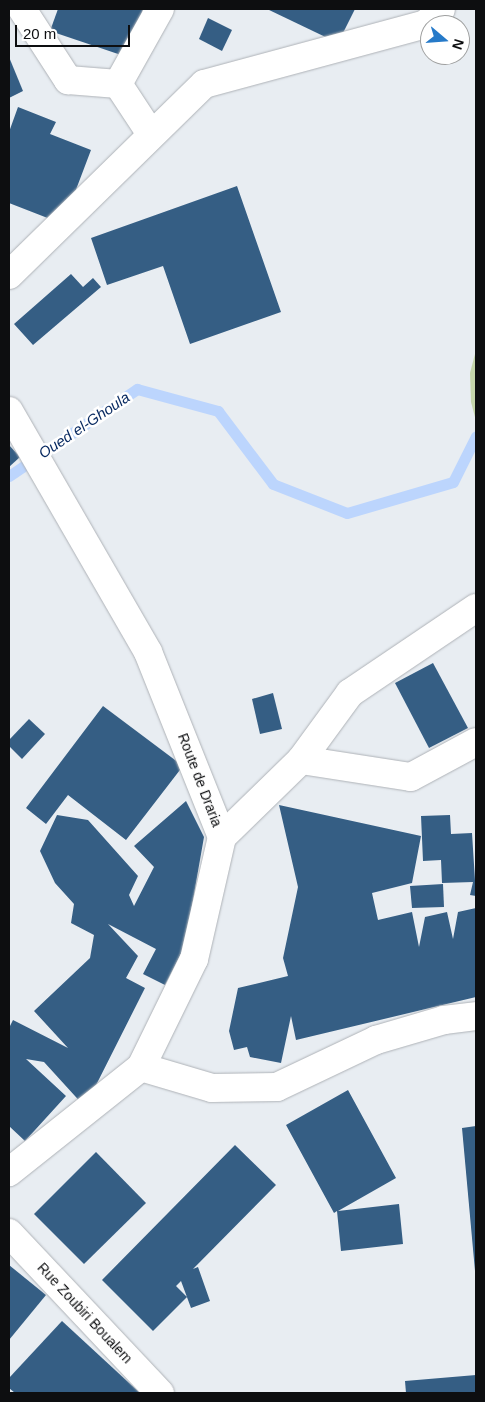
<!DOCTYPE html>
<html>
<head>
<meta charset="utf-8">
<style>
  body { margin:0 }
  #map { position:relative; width:485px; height:1402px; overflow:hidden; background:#e8edf2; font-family:Helvetica,sans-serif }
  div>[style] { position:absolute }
  .green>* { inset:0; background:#c5d6ac }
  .stream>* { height:11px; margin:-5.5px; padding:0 5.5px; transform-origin:5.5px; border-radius:5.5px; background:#bcd5fd }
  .building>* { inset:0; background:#355e84 }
  .roads { filter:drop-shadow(0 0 1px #aeb2b7) drop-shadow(0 0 1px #aeb2b7) }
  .street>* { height:28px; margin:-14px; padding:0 14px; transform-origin:14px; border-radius:14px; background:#fff }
  .secondary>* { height:28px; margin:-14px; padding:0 14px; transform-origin:14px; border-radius:14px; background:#fff }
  span { translate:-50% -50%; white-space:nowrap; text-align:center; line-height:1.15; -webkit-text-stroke:5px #fff; paint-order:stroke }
  .street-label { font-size:14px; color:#0d0e10 }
  .water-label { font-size:15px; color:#05275f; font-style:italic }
  .frame { position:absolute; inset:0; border:10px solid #0d0e10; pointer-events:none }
  .north { position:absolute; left:420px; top:15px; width:50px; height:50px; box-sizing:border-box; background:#fff; border:1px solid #9e9f9f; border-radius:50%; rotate:108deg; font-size:14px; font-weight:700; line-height:20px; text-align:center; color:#0d0e10 }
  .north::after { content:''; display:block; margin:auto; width:18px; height:22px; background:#267ac9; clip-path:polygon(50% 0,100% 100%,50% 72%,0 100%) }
  .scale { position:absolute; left:15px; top:25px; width:115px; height:22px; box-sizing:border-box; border:2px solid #0d0e10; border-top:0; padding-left:6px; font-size:15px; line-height:18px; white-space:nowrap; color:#0d0e10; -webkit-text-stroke:4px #fff; paint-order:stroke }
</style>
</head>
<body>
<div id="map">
  <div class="green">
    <i style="clip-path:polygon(475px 354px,476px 354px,476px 421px,471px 402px,470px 373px)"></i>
  </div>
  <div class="stream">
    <i style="left:9px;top:476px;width:155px;rotate:-34.2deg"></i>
    <i style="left:137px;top:389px;width:84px;rotate:15.2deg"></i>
    <i style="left:218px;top:411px;width:91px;rotate:53deg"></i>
    <i style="left:273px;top:484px;width:79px;rotate:21.4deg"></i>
    <i style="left:347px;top:513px;width:110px;rotate:-16.3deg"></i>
    <i style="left:453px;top:482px;width:51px;rotate:-63.4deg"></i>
  </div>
  <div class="building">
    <i style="clip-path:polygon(58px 9px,143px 9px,127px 57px,50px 31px)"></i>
    <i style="clip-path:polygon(267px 9px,355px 9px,338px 43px)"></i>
    <i style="clip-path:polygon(208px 18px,232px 30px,222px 51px,199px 39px)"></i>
    <i style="clip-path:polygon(9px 57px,23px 91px,9px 98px)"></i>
    <i style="clip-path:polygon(18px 107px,56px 122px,50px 134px,91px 150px,63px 224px,9px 203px,9px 132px)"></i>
    <i style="clip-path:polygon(237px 186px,281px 312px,190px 344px,163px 266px,107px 285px,91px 238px)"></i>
    <i style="clip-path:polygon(71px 274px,83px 287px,93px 278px,101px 287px,33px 345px,14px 324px)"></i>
    <i style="clip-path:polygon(9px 445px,20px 457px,9px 467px)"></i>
    <i style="clip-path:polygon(433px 663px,468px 728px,429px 748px,395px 683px)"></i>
    <i style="clip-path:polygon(273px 693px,282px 729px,260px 734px,252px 699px)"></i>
    <i style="clip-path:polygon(103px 706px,183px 766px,126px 840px,68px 795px,46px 824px,26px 808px)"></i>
    <i style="clip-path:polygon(29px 719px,45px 734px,22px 759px,9px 746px,9px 740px)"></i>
    <i style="clip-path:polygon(186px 801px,204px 837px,185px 946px,165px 985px,143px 974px,156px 949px,108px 924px,138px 956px,126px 978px,145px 988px,85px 1107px,44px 1062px,26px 1059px,66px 1096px,25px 1141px,9px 1126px,9px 1028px,13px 1020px,68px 1048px,34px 1011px,90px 958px,94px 935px,71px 923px,74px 904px,55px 883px,40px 851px,57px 815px,88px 820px,138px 876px,129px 895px,134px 906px,154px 867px,134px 846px)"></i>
    <i style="clip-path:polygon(279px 805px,421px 836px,412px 883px,372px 893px,378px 920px,412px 912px,419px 947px,425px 917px,447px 912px,453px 939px,458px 912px,476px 908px,476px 997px,296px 1040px,291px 1016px,281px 1063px,250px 1057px,247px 1047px,234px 1050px,229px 1031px,238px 988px,288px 976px,283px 958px,298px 887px)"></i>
    <i style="clip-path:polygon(450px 815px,451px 834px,472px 833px,476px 896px,470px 895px,473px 882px,442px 883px,441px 860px,423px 861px,421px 816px)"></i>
    <i style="clip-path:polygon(443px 884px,444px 907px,412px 908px,410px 886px)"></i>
    <i style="clip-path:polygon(348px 1090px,396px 1178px,338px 1211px,399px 1204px,403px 1244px,341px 1251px,337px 1211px,334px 1213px,286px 1125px)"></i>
    <i style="clip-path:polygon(476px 1126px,476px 1271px,475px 1271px,462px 1128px)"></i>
    <i style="clip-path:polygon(235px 1145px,276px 1185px,193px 1269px,198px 1267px,210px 1301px,191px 1308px,181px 1281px,176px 1286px,187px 1297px,153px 1331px,102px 1280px)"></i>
    <i style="clip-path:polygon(96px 1152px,146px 1203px,84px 1264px,34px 1214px)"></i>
    <i style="clip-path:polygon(9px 1265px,46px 1295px,9px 1340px)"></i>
    <i style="clip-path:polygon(62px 1321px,140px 1393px,15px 1393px,9px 1388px,9px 1378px)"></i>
    <i style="clip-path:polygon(476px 1375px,476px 1393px,406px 1393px,405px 1381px)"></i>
  </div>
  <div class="roads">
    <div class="street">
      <i style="left:22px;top:9px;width:85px;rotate:57.1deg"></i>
      <i style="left:68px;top:80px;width:50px;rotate:4.6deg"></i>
      <i style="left:118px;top:84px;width:86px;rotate:-60.8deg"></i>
      <i style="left:118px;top:84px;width:60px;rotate:56.6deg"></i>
      <i style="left:9px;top:275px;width:273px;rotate:-44.4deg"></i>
      <i style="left:204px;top:84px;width:230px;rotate:-15.1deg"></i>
      <i style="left:426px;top:24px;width:21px;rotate:-45deg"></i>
      <i style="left:301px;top:760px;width:111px;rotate:8.8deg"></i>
      <i style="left:411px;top:777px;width:74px;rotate:-28.3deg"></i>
      <i style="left:222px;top:837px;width:110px;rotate:-44.3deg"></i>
      <i style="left:301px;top:760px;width:83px;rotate:-53.8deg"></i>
      <i style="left:350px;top:693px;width:152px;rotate:-34deg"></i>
      <i style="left:9px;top:1233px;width:220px;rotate:46.7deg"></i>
    </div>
    <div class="secondary">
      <i style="left:9px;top:411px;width:278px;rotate:60deg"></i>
      <i style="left:148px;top:652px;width:199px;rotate:68.2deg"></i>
      <i style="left:222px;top:837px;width:125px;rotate:102.9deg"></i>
      <i style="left:194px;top:959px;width:120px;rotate:116.1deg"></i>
      <i style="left:141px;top:1067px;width:169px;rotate:141.5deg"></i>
      <i style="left:141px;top:1067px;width:74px;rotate:16.5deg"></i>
      <i style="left:212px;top:1088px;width:65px;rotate:-0.9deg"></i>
      <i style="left:277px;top:1087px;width:110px;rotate:-25.4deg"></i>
      <i style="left:376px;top:1040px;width:71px;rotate:-16.4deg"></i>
      <i style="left:444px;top:1020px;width:32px;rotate:-7deg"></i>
    </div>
  </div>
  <div class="street-label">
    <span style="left:200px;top:780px;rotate:69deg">Route de Draria</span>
    <span style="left:85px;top:1313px;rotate:47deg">Rue Zoubiri Boualem</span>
  </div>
  <div class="water-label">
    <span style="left:84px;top:425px;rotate:-34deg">Oued el-Ghoula</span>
  </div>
  <div class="frame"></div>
  <div class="north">N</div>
  <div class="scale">20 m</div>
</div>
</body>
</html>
